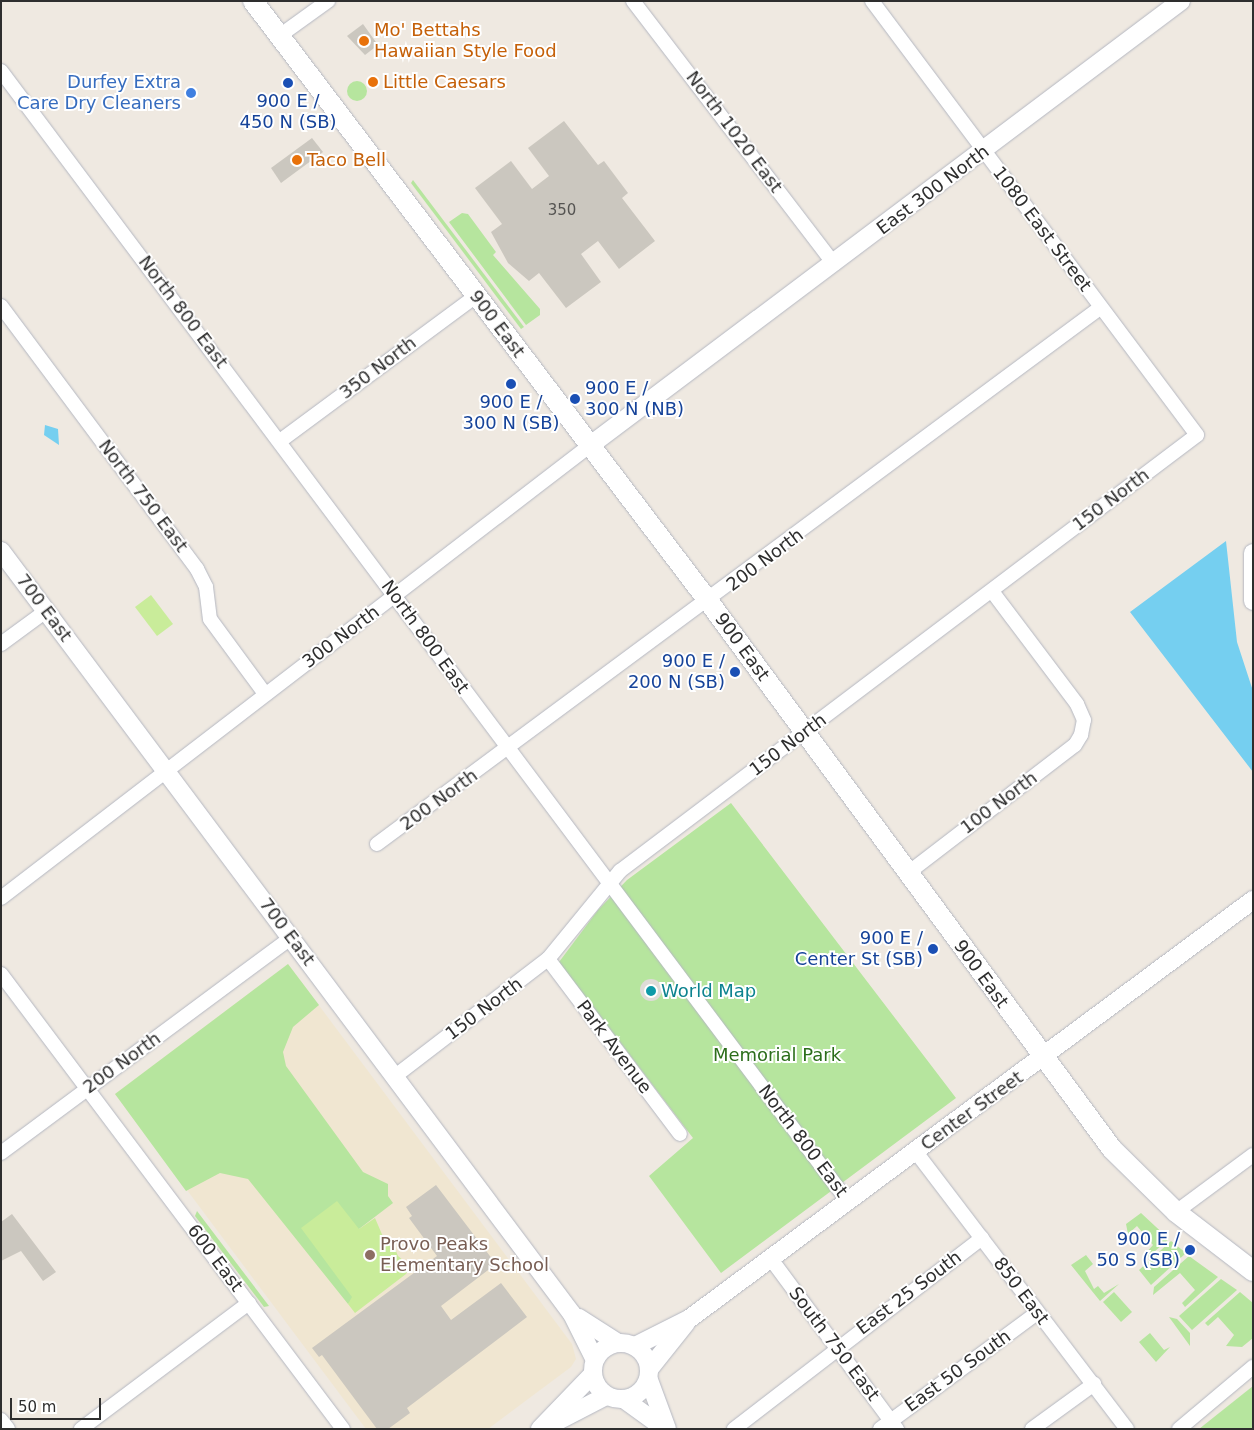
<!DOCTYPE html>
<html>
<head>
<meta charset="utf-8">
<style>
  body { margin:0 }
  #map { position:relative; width:1254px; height:1430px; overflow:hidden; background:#efe9e1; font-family:"DejaVu Sans",sans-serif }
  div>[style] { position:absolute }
  .education>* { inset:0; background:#f0e6d1 }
  .green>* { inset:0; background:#b6e59e }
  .round { border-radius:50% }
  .pitch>* { inset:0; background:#c9ec9a }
  .plaza>* { inset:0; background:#dfdcd8 }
  .water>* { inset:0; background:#75cff0 }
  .building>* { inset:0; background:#cbc7bf }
  .roads { filter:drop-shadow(0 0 1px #b4b7c1) drop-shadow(0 0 1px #b4b7c1) }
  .minor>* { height:14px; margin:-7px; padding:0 7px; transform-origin:7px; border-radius:7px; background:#fff }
  .tertiary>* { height:18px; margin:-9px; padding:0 9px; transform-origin:9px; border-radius:9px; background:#fff }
  .tertiary>.ring { margin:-9px; padding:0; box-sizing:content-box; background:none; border:18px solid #fff; border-radius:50% }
  .secondary>* { height:20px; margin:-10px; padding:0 10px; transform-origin:10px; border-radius:10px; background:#fff }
  .dots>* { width:14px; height:14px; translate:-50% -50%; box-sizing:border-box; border:2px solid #fff; border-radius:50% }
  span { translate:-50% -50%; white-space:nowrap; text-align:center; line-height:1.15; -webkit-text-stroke:4px #fff; paint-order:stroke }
  .number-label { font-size:15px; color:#555452 }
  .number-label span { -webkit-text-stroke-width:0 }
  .food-label { font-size:18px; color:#c56008 }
  .left { translate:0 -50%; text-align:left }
  .shop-label { font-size:18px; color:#366cbe }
  .right { translate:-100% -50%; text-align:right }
  .transit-label { font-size:18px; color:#164399 }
  .street-label { font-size:18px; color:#2e2e2e }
  .culture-label { font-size:18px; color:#0d838f }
  .park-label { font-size:18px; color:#2c6e1b }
  .education-label { font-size:18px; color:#785e54 }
  .frame { position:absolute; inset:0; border:2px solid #2e2e2e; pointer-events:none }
  .scale { position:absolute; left:10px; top:1398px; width:91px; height:22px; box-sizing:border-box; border:2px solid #2e2e2e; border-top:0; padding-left:6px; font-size:15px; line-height:18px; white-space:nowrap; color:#2e2e2e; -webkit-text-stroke:4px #fff; paint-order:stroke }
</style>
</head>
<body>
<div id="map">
  <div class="education">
    <i style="clip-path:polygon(288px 964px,572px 1344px,576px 1359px,571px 1367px,488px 1429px,366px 1429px,115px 1094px)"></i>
  </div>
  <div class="green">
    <i class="round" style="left:347px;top:81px;width:20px;height:20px"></i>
    <i style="clip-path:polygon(413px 180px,524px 327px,521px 329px,411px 183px)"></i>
    <i style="clip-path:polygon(462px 213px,468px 214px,496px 252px,493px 255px,540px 309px,540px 315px,526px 325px,449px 222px)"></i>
    <i style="clip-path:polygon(731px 803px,956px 1098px,721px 1273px,649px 1176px,693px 1138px,559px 962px,598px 910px,627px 880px)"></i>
    <i style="clip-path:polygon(288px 964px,319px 1005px,293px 1027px,283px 1052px,286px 1066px,363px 1172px,388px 1184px,388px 1196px,393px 1203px,359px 1229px,352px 1301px,348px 1304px,248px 1179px,220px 1173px,186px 1191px,115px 1094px)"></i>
    <i style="clip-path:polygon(197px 1211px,269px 1306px,264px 1307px,195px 1216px)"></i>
    <i style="clip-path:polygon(1141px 1213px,1169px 1239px,1147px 1258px,1144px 1255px,1153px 1245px,1137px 1226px,1128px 1234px,1126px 1224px)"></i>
    <i style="clip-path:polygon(1171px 1241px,1186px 1253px,1151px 1285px,1139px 1270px)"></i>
    <i style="clip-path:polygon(1086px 1255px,1093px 1264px,1085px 1271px,1094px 1289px,1098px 1286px,1104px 1293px,1119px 1284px,1100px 1301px,1071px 1265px)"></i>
    <i style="clip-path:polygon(1189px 1256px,1218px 1277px,1185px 1307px,1182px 1303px,1195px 1290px,1180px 1273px,1153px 1295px,1154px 1287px)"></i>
    <i style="clip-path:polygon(1221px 1279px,1237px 1290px,1192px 1330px,1179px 1316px)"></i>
    <i style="clip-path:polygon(1114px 1292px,1132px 1312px,1121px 1322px,1103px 1302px)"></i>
    <i style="clip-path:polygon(1240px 1292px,1253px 1303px,1253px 1338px,1242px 1347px,1226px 1346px,1234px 1335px,1218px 1317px,1208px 1326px,1205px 1323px)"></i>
    <i style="clip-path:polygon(1169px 1317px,1177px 1319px,1190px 1333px,1190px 1346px)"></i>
    <i style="clip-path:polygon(1150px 1333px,1164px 1350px,1170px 1347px,1156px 1362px,1139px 1342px)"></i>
    <i style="clip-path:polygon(1253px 1386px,1253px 1429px,1199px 1429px)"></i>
  </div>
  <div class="pitch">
    <i style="clip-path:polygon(151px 595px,173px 624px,157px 636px,135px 607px)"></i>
    <i style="clip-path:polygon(337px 1201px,359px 1229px,375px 1218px,387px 1246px,394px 1246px,398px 1256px,410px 1266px,406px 1274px,355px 1313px,348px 1304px,352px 1297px,301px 1228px)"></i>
  </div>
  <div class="plaza">
    <i class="round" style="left:640px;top:979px;width:22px;height:22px"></i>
  </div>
  <div class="water">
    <i style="clip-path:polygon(45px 425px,58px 429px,59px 445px,44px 435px)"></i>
    <i style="clip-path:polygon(1226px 541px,1237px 642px,1253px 691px,1253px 772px,1130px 612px)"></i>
  </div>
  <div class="building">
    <i style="clip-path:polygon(363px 24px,378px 45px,365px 55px,347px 36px)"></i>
    <i style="clip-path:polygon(564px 121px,598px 165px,604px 161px,628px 193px,622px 198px,655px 241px,619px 269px,598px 241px,581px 254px,601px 282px,566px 308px,539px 273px,529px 281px,508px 263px,491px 232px,502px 224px,475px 188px,511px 161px,532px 189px,549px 176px,528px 148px)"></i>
    <i style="clip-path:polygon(312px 138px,323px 152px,281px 183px,271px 168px)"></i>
    <i style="clip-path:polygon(436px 1185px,496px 1264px,441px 1306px,451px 1320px,501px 1283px,527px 1317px,407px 1408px,410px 1413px,388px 1429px,377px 1429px,322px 1355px,319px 1357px,312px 1348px,437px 1256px,409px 1218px,412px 1216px,406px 1207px)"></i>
    <i style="clip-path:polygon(12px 1214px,56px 1272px,43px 1281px,21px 1251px,1px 1261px,1px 1222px)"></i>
  </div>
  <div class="roads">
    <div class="minor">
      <i style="left:633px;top:1px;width:331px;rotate:52.6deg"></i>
      <i style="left:282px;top:34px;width:57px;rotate:-35.7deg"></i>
      <i style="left:1px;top:71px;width:1414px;rotate:53.16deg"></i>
      <i style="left:1px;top:306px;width:328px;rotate:53.3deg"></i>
      <i style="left:197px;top:569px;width:20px;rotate:63deg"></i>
      <i style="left:206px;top:587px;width:32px;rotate:83deg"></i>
      <i style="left:210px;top:619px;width:93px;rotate:53.7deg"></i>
      <i style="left:280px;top:441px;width:244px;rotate:-36.5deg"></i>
      <i style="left:1px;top:644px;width:56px;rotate:-36.3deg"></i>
      <i style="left:377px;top:844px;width:901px;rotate:-36.56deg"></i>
      <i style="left:908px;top:873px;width:210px;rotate:-37.5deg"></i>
      <i style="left:1075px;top:745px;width:12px;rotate:-59deg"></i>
      <i style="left:1081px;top:735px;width:15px;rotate:-79deg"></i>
      <i style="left:1084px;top:720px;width:17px;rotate:-114deg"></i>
      <i style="left:1077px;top:704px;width:141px;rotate:-127deg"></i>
      <i style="left:1px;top:898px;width:740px;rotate:-37.54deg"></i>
      <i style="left:548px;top:959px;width:219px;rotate:53deg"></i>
      <i style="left:1px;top:974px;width:569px;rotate:53.07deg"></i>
      <i style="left:394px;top:1077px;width:194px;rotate:-37.5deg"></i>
      <i style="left:548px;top:959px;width:114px;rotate:-50.7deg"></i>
      <i style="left:620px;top:871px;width:723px;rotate:-37.08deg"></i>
      <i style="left:1197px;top:435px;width:542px;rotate:-126.83deg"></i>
      <i style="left:916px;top:1152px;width:348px;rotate:52.7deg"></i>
      <i style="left:1px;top:1153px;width:361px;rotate:-36.6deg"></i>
      <i style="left:1176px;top:1212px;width:96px;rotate:-36.5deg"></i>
      <i style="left:771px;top:1259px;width:212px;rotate:53.5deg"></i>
      <i style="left:1px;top:1420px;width:11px;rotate:52deg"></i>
      <i style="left:81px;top:1429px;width:210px;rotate:-36.9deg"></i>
      <i style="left:734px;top:1429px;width:313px;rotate:-37.6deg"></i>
      <i style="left:880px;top:1429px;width:195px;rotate:-36.5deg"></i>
      <i style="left:1032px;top:1429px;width:77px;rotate:-36deg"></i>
      <i style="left:1179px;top:1429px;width:97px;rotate:-40deg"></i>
    </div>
    <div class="tertiary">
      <i style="left:588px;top:447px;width:742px;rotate:-36.95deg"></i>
      <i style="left:1px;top:551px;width:953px;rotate:53.19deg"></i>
      <i style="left:572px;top:1314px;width:51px;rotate:63.4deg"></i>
      <i style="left:1253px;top:553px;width:48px;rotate:90deg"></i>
      <i style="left:579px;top:1318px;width:46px;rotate:32.7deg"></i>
      <i class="ring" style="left:593px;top:1343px;width:38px;height:38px"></i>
      <i style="left:635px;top:1346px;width:60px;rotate:-26.6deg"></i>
      <i style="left:689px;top:1319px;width:703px;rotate:-36.61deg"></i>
      <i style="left:650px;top:1368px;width:58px;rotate:-51.3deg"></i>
      <i style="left:649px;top:1380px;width:52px;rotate:69.8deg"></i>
      <i style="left:625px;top:1400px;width:49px;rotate:35.9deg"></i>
      <i style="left:550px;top:1425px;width:63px;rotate:-27.4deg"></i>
      <i style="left:540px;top:1429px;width:76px;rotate:-46.1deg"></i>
    </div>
    <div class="secondary">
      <i style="left:253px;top:1px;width:754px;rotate:52.81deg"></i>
      <i style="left:709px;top:602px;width:679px;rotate:53.62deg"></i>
      <i style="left:1112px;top:1149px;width:90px;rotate:44.5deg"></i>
      <i style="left:1176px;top:1212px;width:97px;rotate:37.5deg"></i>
    </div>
  </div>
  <div class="dots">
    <i style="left:364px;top:41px;background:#e8710a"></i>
    <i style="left:373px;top:82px;background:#e8710a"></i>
    <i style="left:288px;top:83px;background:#1a4fb4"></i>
    <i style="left:191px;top:93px;background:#3f7fe0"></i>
    <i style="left:297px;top:160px;background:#e8710a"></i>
    <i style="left:511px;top:384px;background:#1a4fb4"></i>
    <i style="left:575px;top:399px;background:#1a4fb4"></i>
    <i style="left:735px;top:672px;background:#1a4fb4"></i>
    <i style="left:933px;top:949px;background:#1a4fb4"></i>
    <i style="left:651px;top:991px;background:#0f9aa8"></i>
    <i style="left:1190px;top:1250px;background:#1a4fb4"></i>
    <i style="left:370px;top:1255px;background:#8d6e63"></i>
  </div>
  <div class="number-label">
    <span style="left:562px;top:211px">350</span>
  </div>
  <div class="food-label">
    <span class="left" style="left:374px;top:41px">Mo' Bettahs<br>Hawaiian Style Food</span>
    <span class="left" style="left:383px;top:82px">Little Caesars</span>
    <span class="left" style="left:307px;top:160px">Taco Bell</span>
  </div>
  <div class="shop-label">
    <span class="right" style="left:181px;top:93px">Durfey Extra<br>Care Dry Cleaners</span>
  </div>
  <div class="transit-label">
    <span style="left:288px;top:112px">900 E /<br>450 N (SB)</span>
    <span class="left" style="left:585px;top:399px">900 E /<br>300 N (NB)</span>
    <span style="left:511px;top:413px">900 E /<br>300 N (SB)</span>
    <span class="right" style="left:725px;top:672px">900 E /<br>200 N (SB)</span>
    <span class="right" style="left:923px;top:949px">900 E /<br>Center St (SB)</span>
    <span class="right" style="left:1180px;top:1250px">900 E /<br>50 S (SB)</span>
  </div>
  <div class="street-label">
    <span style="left:734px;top:132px;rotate:53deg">North 1020 East</span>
    <span style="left:933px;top:190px;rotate:-37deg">East 300 North</span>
    <span style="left:1042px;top:229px;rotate:53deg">1080 East Street</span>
    <span style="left:183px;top:312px;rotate:53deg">North 800 East</span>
    <span style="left:497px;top:324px;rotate:53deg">900 East</span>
    <span style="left:378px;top:368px;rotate:-37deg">350 North</span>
    <span style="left:143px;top:496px;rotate:53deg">North 750 East</span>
    <span style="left:1111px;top:500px;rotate:-37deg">150 North</span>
    <span style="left:765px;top:560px;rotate:-37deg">200 North</span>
    <span style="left:44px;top:608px;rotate:53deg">700 East</span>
    <span style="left:341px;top:637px;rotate:-37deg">300 North</span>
    <span style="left:425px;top:637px;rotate:54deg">North 800 East</span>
    <span style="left:742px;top:647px;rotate:54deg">900 East</span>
    <span style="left:788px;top:745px;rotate:-37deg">150 North</span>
    <span style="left:439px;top:800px;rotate:-36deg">200 North</span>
    <span style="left:999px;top:803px;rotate:-37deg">100 North</span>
    <span style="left:287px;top:932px;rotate:53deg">700 East</span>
    <span style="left:981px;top:974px;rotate:54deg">900 East</span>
    <span style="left:484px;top:1009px;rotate:-37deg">150 North</span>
    <span style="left:614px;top:1047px;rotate:53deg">Park Avenue</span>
    <span style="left:122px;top:1063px;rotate:-36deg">200 North</span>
    <span style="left:972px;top:1111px;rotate:-36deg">Center Street</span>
    <span style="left:803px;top:1141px;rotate:53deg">North 800 East</span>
    <span style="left:215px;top:1258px;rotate:53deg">600 East</span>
    <span style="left:1021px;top:1291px;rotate:53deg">850 East</span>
    <span style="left:909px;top:1293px;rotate:-37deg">East 25 South</span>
    <span style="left:834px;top:1344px;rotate:53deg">South 750 East</span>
    <span style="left:958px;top:1371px;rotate:-36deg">East 50 South</span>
  </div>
  <div class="culture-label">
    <span class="left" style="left:661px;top:991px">World Map</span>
  </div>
  <div class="park-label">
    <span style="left:777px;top:1055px">Memorial Park</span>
  </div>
  <div class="education-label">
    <span class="left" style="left:380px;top:1255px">Provo Peaks<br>Elementary School</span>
  </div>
  <div class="frame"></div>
  <div class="scale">50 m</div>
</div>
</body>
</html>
